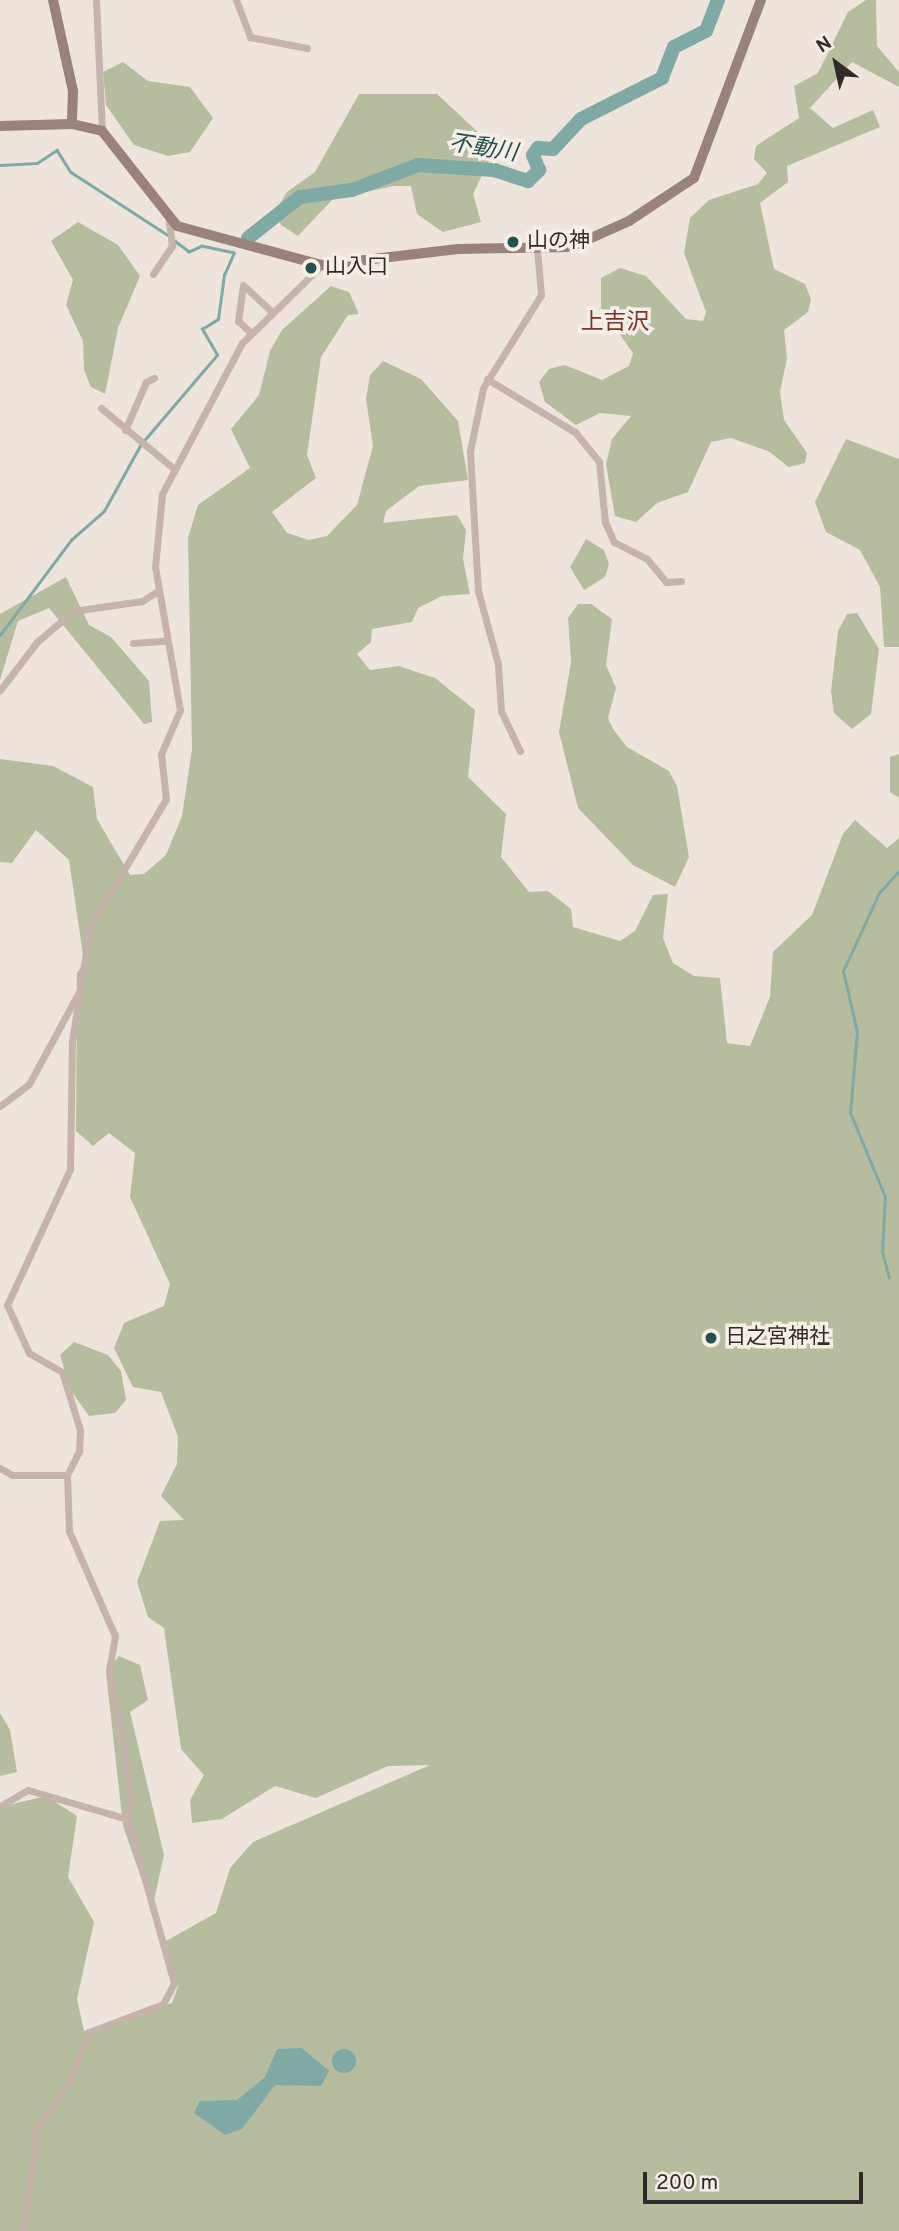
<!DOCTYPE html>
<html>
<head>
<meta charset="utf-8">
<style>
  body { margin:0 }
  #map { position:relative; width:899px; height:2231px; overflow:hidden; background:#efe4dc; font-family:Overpass,"Noto Sans JP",sans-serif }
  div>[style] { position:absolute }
  .green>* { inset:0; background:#b6bc9e }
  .water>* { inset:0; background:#7fa9a5 }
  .round { border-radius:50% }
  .stream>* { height:2.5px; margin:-1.25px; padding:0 1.25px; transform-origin:1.25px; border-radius:1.25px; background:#7fa9a5 }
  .river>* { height:14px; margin:-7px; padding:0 7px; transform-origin:7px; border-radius:7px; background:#7fa9a5 }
  .street>* { height:7px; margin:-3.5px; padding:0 3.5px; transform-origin:3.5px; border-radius:3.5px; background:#c6b3aa }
  .secondary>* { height:10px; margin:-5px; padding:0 5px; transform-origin:5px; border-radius:5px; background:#99827b }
  .dots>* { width:19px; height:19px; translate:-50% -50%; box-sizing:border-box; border:4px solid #f7eee8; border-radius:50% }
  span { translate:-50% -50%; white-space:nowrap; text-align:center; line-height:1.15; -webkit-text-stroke:7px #f7eee8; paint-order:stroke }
  .poi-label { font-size:21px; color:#342a28 }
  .left { translate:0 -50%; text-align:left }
  .water-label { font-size:23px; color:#23514d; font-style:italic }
  .neighbourhood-label { font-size:23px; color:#7a332b }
  .north { position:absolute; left:801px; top:28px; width:70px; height:70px; -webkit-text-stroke:5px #f7eee8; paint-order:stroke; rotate:327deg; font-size:19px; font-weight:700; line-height:28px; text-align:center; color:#342a28 }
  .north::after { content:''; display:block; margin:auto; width:24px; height:32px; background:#342a28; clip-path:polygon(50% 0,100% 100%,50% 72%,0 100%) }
  .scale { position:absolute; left:643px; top:2172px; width:220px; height:32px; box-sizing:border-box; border:4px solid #342a28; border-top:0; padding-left:9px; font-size:21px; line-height:24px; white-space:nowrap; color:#342a28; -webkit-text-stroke:5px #f7eee8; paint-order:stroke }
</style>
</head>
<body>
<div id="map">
  <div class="green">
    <i style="clip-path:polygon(866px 0,876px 0,877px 46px,899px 72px,899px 87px,852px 62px,810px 108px,833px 128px,873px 110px,880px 127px,787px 166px,788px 182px,760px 203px,774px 269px,805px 284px,811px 299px,808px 312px,784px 330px,787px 358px,780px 392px,784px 420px,807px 453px,805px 463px,788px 467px,770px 452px,731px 438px,711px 442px,688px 492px,657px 503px,636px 522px,615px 516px,606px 464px,612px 439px,631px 416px,600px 413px,576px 425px,545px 402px,539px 382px,549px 369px,565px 365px,602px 380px,629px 366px,633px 353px,601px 308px,601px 278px,620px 268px,646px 276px,686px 319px,703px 321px,706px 312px,684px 253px,690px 218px,709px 200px,758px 184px,767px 173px,754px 159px,756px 146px,799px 118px,794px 86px,818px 73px,848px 12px)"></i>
    <i style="clip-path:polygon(123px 62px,148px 81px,190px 87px,213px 118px,190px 152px,168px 156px,134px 145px,106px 105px,103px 72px)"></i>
    <i style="clip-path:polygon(359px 94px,437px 94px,495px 148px,473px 194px,481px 222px,443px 232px,417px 214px,411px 186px,394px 186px,333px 199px,298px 236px,281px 225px,276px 210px,287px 192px,315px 172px)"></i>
    <i style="clip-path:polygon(78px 222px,118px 245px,140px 276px,118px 328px,105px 394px,91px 387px,84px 370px,83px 341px,66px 305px,73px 280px,51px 241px)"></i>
    <i style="clip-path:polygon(331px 286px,349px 292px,359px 314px,348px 315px,321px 357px,307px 455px,316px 478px,272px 512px,287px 533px,309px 540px,327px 536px,357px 505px,373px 446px,366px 399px,370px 375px,383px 361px,421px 379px,458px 421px,468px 480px,419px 486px,386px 511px,383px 523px,457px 515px,466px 530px,463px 559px,470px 594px,442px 596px,418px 608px,412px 622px,372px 629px,371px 642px,357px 654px,370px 670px,399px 666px,435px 678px,475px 710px,468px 777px,506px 814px,501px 857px,529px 892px,548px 891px,571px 909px,573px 927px,620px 941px,635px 931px,653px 895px,668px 894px,663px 938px,673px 963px,694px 976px,720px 978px,727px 1043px,750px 1046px,770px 997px,773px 952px,812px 915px,843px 834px,855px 820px,887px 848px,899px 838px,899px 2231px,0 2231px,0 1807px,46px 1796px,77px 1816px,68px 1877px,94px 1922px,77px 1999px,84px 2031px,172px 2003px,178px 1986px,166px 1941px,216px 1913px,230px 1868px,253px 1842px,430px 1765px,388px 1766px,316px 1798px,275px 1786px,222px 1819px,192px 1823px,190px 1800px,204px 1775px,181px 1749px,164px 1628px,148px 1617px,137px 1582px,160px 1521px,184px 1520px,161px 1496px,177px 1464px,178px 1437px,161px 1392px,133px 1387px,114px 1348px,124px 1323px,164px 1306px,170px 1284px,130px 1197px,135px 1153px,109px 1133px,93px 1146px,76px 1131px,77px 973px,84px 962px,69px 860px,36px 830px,12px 863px,0 862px,0 759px,53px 766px,93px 787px,97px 819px,130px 875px,144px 874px,166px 855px,182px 816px,192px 749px,188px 538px,198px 505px,250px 468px,231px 429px,259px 395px,270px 351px,282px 330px)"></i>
    <i style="clip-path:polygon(846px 439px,899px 459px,899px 647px,884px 647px,880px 587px,860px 550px,826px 532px,815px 502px)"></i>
    <i style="clip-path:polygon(586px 539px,604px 550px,609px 564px,605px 577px,584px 590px,570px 567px)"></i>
    <i style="clip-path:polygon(66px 577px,89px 625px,111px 637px,149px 681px,152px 722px,144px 724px,49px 608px,18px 621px,0 680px,0 614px)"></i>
    <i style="clip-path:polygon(578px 604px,591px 604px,612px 619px,606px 665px,616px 688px,608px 718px,613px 729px,627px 747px,669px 771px,677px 786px,689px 857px,675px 887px,633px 865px,578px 808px,559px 732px,571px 662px,568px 618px)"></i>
    <i style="clip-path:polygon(857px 613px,879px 649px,871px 714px,852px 729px,834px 713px,831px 691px,838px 631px,847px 614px)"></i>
    <i style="clip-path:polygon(899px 754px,899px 798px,890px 792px,890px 757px)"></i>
    <i style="clip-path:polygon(74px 1342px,108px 1355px,121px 1371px,126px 1400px,115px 1413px,89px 1416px,71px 1391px,60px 1355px)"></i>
    <i style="clip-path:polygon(119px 1656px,140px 1665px,148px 1700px,130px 1712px,164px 1855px,152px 1909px,123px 1826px,106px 1673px)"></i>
    <i style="clip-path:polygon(0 1713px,10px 1730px,17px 1772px,0 1776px)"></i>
  </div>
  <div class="water">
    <i style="clip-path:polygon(302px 2048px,329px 2071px,321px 2086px,275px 2085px,242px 2129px,225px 2135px,194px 2113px,200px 2101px,237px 2100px,265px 2077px,277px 2049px)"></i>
    <i class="round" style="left:332px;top:2049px;width:24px;height:24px"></i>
  </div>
  <div class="stream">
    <i style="left:0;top:165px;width:37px;rotate:-3deg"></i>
    <i style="left:37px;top:163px;width:24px;rotate:-33deg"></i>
    <i style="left:57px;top:150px;width:26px;rotate:58deg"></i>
    <i style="left:71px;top:172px;width:116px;rotate:33deg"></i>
    <i style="left:0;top:635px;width:119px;rotate:-53.2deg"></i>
    <i style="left:71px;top:540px;width:44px;rotate:-41.3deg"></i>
    <i style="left:104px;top:511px;width:77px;rotate:-61.1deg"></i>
    <i style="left:141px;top:444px;width:117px;rotate:-49.5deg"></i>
    <i style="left:217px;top:355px;width:30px;rotate:-120deg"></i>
    <i style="left:202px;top:329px;width:19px;rotate:-32deg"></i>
    <i style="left:218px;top:319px;width:44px;rotate:-82.2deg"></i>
    <i style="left:224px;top:275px;width:24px;rotate:-66deg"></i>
    <i style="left:234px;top:253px;width:33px;rotate:-168deg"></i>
    <i style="left:202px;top:246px;width:14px;rotate:155deg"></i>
    <i style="left:189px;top:252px;width:20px;rotate:-143deg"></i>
    <i style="left:889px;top:1278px;width:27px;rotate:-105deg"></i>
    <i style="left:882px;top:1252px;width:55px;rotate:-86.9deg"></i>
    <i style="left:885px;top:1197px;width:91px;rotate:-112.6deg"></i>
    <i style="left:850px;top:1113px;width:81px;rotate:-85.1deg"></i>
    <i style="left:857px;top:1032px;width:63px;rotate:-102.9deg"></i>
    <i style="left:843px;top:971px;width:86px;rotate:-65.2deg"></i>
    <i style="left:879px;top:893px;width:30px;rotate:-48deg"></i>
  </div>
  <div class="river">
    <i style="left:248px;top:238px;width:66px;rotate:-38.3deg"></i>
    <i style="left:300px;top:197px;width:52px;rotate:-7.7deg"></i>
    <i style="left:352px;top:190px;width:71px;rotate:-20.7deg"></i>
    <i style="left:418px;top:165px;width:76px;rotate:3.8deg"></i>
    <i style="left:494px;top:170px;width:36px;rotate:18deg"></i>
    <i style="left:528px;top:181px;width:16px;rotate:-45deg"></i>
    <i style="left:539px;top:170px;width:16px;rotate:-112deg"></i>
    <i style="left:533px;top:155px;width:9px;rotate:-54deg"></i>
    <i style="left:538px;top:148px;width:15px;rotate:4deg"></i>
    <i style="left:553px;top:149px;width:41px;rotate:-47deg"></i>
    <i style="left:581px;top:119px;width:91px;rotate:-26.8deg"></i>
    <i style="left:662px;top:78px;width:33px;rotate:-69deg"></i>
    <i style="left:674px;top:47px;width:36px;rotate:-27deg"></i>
    <i style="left:706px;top:31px;width:33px;rotate:-69deg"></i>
  </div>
  <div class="street">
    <i style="left:96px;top:0;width:131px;rotate:87.4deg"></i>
    <i style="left:236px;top:0;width:40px;rotate:69deg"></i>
    <i style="left:250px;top:37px;width:58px;rotate:10.9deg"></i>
    <i style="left:153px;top:274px;width:34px;rotate:-56deg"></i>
    <i style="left:172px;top:246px;width:26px;rotate:-97deg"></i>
    <i style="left:250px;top:332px;width:16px;rotate:-137deg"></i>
    <i style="left:238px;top:321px;width:36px;rotate:-82deg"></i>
    <i style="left:243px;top:285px;width:40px;rotate:43deg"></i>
    <i style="left:487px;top:379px;width:103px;rotate:31.1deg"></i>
    <i style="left:575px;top:432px;width:38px;rotate:51deg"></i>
    <i style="left:599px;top:462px;width:60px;rotate:84.3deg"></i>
    <i style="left:605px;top:522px;width:22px;rotate:66deg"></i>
    <i style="left:614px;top:542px;width:37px;rotate:27deg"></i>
    <i style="left:647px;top:559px;width:30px;rotate:50deg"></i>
    <i style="left:666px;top:582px;width:15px;rotate:-4deg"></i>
    <i style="left:101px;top:408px;width:94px;rotate:39.8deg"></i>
    <i style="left:125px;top:430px;width:52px;rotate:-66.4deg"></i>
    <i style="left:146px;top:382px;width:9px;rotate:-27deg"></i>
    <i style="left:133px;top:643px;width:32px;rotate:-4deg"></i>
    <i style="left:0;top:690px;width:61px;rotate:-52.4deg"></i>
    <i style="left:37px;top:642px;width:48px;rotate:-40.7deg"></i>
    <i style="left:73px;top:611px;width:70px;rotate:-8.2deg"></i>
    <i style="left:142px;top:601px;width:19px;rotate:-32deg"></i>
    <i style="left:520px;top:751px;width:44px;rotate:-115.4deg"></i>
    <i style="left:501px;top:711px;width:47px;rotate:-93.7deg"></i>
    <i style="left:498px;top:664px;width:76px;rotate:-105.3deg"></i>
    <i style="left:478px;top:591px;width:140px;rotate:-93.3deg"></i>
    <i style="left:470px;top:451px;width:64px;rotate:-78.3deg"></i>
    <i style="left:483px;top:388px;width:110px;rotate:-58.1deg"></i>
    <i style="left:541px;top:295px;width:46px;rotate:-95deg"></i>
    <i style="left:0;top:1106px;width:36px;rotate:-37deg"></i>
    <i style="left:29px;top:1084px;width:105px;rotate:-61.5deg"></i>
    <i style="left:0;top:1468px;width:14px;rotate:30deg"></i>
    <i style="left:12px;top:1475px;width:55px"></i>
    <i style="left:0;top:1806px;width:32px;rotate:-30deg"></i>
    <i style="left:28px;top:1790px;width:104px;rotate:16.2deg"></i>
    <i style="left:23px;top:2231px;width:104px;rotate:-82.3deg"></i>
    <i style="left:37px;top:2128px;width:57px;rotate:-55.8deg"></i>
    <i style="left:69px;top:2081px;width:53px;rotate:-67.8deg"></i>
    <i style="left:89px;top:2032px;width:79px;rotate:-20.7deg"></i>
    <i style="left:163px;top:2004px;width:24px;rotate:-62deg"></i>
    <i style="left:174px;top:1983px;width:170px;rotate:-105.7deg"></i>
    <i style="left:128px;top:1819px;width:27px;rotate:-84deg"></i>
    <i style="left:131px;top:1792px;width:124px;rotate:-100.2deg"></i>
    <i style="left:109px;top:1670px;width:35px;rotate:-80deg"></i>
    <i style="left:115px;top:1636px;width:115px;rotate:-113.7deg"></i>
    <i style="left:69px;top:1531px;width:56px;rotate:-92deg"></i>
    <i style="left:67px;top:1475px;width:27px;rotate:-63deg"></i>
    <i style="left:79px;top:1451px;width:21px;rotate:-87deg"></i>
    <i style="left:80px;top:1430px;width:61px;rotate:-107.2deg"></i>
    <i style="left:62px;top:1372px;width:38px;rotate:-150deg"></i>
    <i style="left:29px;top:1353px;width:53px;rotate:-114.6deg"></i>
    <i style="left:7px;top:1305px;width:150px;rotate:-65.1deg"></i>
    <i style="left:70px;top:1169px;width:128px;rotate:-89.1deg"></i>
    <i style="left:72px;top:1041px;width:115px;rotate:-81deg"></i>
    <i style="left:90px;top:927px;width:149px;rotate:-59.3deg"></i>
    <i style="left:166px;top:799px;width:45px;rotate:-96.3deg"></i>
    <i style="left:161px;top:754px;width:48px;rotate:-66.6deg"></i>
    <i style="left:180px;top:710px;width:145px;rotate:-99.9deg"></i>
    <i style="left:155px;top:567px;width:73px;rotate:-84.5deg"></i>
    <i style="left:162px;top:494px;width:171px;rotate:-62.1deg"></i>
    <i style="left:242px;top:343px;width:112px;rotate:-44.3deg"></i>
  </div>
  <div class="secondary">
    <i style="left:53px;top:0;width:93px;rotate:77.6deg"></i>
    <i style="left:73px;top:91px;width:33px;rotate:92deg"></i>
    <i style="left:0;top:126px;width:72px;rotate:-1.6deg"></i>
    <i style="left:72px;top:124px;width:31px;rotate:13deg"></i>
    <i style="left:102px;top:131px;width:121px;rotate:51.7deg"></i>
    <i style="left:177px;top:226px;width:150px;rotate:15.1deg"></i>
    <i style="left:322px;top:265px;width:137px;rotate:-6.7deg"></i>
    <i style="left:458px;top:249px;width:113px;rotate:-1deg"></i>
    <i style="left:571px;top:247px;width:64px;rotate:-24.1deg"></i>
    <i style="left:629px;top:221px;width:78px;rotate:-33.5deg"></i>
    <i style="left:694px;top:178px;width:190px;rotate:-69.4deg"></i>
  </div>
  <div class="dots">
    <i style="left:513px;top:242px;background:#23514d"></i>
    <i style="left:311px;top:268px;background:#23514d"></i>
    <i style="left:711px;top:1338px;background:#23514d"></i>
  </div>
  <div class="poi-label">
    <span class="left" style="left:527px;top:242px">山の神</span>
    <span class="left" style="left:325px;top:268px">山入口</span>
    <span class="left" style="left:725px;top:1338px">日之宮神社</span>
  </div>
  <div class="water-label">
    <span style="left:483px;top:150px;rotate:9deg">不動川</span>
  </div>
  <div class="neighbourhood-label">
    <span style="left:615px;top:324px">上吉沢</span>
  </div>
  <div class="north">N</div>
  <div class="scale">200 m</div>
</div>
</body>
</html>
